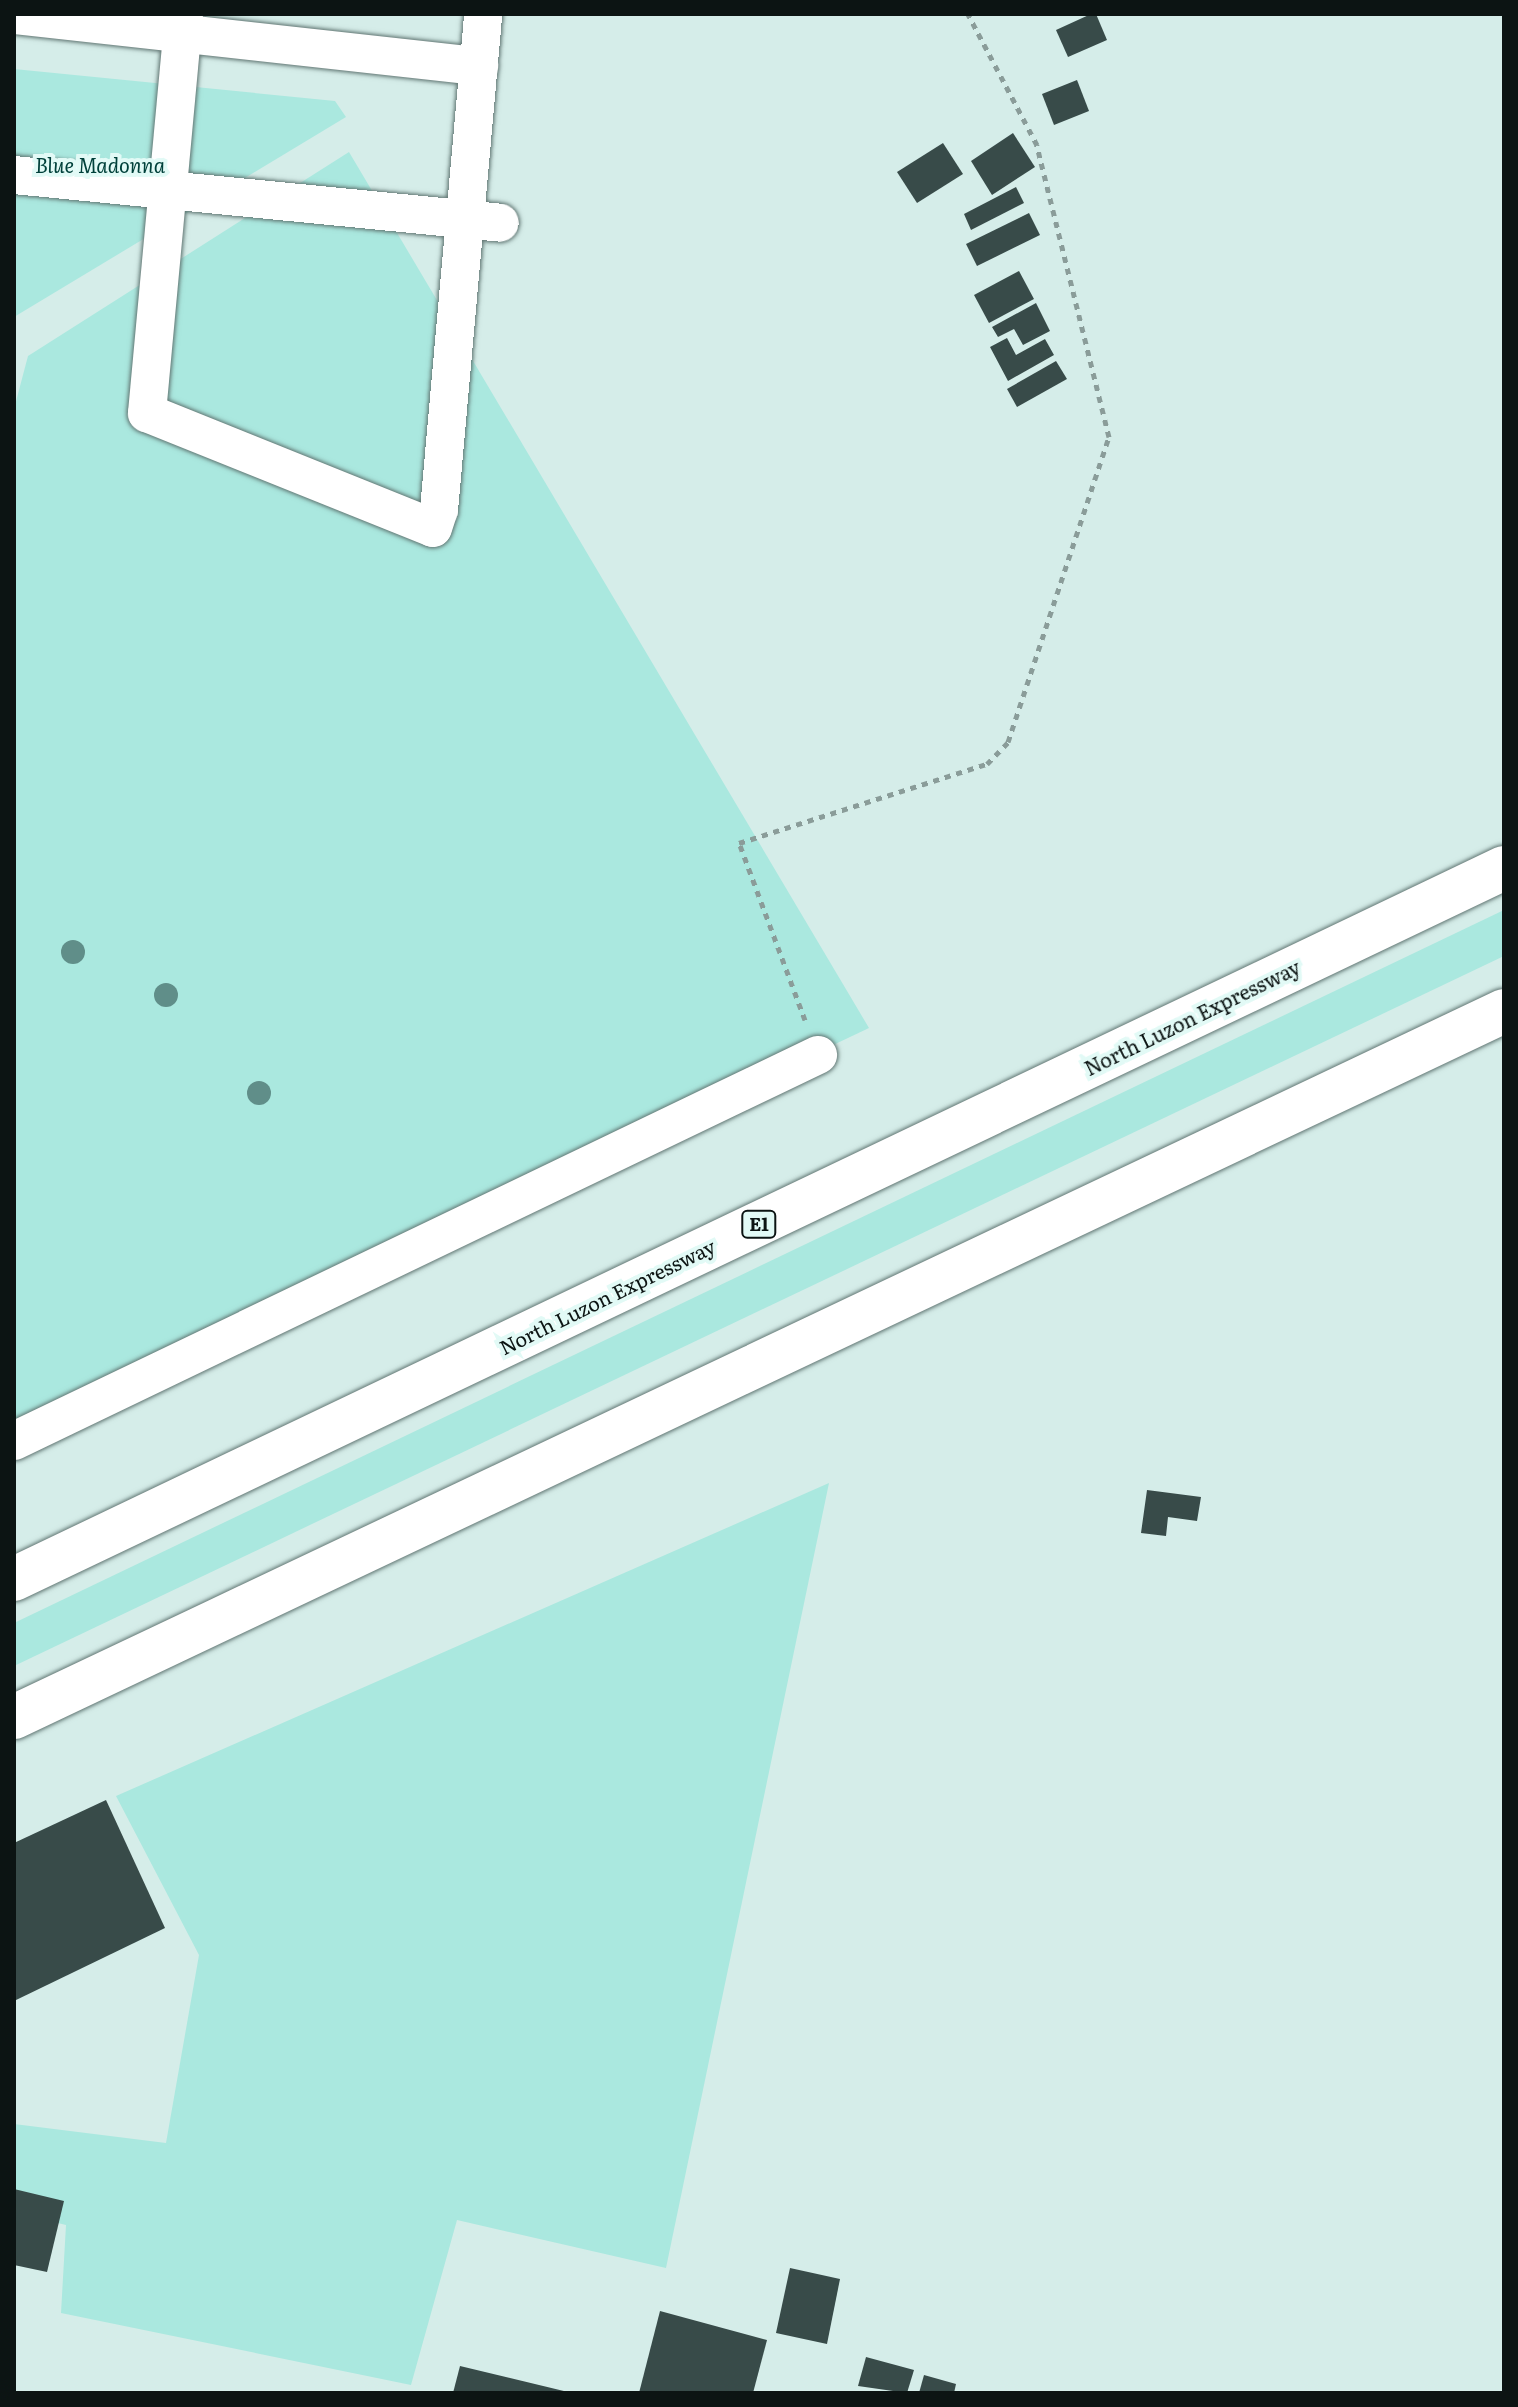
<!DOCTYPE html>
<html>
<head>
<meta charset="utf-8">
<style>
  body { margin:0 }
  #map { position:relative; width:1518px; height:2407px; overflow:hidden; background:#d5ede9; font-family:Literata,serif }
  div>[style] { position:absolute }
  .green>* { inset:0; background:#aae8df }
  .building>* { inset:0; background:#384b49 }
  .path>* { height:5px; margin-top:-2.5px; transform-origin:0; background:repeating-linear-gradient(90deg,#8a9c99 0 6px,transparent 0 12px) }
  .roads { filter:drop-shadow(0 0 2px #617673) drop-shadow(0 0 2px #617673) }
  .minor>* { height:38px; margin:-19px; padding:0 19px; transform-origin:19px; border-radius:19px; background:#fff }
  .highway>* { height:44px; margin:-22px; padding:0 22px; transform-origin:22px; border-radius:22px; background:#fff }
  .trees>* { width:24px; height:24px; margin:-12px; border-radius:50%; background:#608e89 }
  span { translate:-50% -50%; white-space:nowrap; text-align:center; line-height:1.15; -webkit-text-stroke:8px #e2faf6; paint-order:stroke }
  .shield-label span { padding:2px 6px; background:#e2faf6; border:2px solid; border-radius:6px; -webkit-text-stroke-width:0 }
  .shield-label { font-size:18px; color:#0c1413; font-weight:700 }
  .park-label { font-size:20px; color:#00403a; font-style:italic }
  .street-label { font-size:20px; color:#0c1413 }
  .frame { position:absolute; inset:0; border:16px solid #0c1413; pointer-events:none }
</style>
</head>
<body>
<div id="map">
  <div class="green">
    <i style="clip-path:polygon(14px 69px,335px 101px,346px 117px,14px 317px)"></i>
    <i style="clip-path:polygon(349px 152px,869px 1028px,14px 1434px,14px 409px,28px 356px)"></i>
    <i style="clip-path:polygon(1504px 910px,1504px 956px,14px 1666px,14px 1623px)"></i>
    <i style="clip-path:polygon(829px 1483px,666px 2268px,457px 2220px,411px 2385px,61px 2313px,66px 2225px,14px 2212px,14px 2124px,166px 2143px,199px 1955px,116px 1796px)"></i>
  </div>
  <div class="building">
    <i style="clip-path:polygon(1091px 14px,1096px 14px,1107px 40px,1068px 57px,1056px 30px)"></i>
    <i style="clip-path:polygon(1077px 80px,1089px 111px,1054px 125px,1042px 94px)"></i>
    <i style="clip-path:polygon(1013px 133px,1035px 167px,992px 195px,971px 161px)"></i>
    <i style="clip-path:polygon(943px 143px,963px 174px,917px 203px,897px 172px)"></i>
    <i style="clip-path:polygon(1016px 187px,1024px 203px,971px 230px,964px 214px)"></i>
    <i style="clip-path:polygon(1029px 213px,1040px 235px,977px 266px,966px 244px)"></i>
    <i style="clip-path:polygon(1019px 271px,1034px 299px,989px 323px,974px 295px)"></i>
    <i style="clip-path:polygon(1036px 303px,1050px 331px,1023px 345px,1014px 329px,998px 337px,992px 327px)"></i>
    <i style="clip-path:polygon(1007px 338px,1016px 355px,1045px 339px,1054px 355px,1008px 381px,990px 347px)"></i>
    <i style="clip-path:polygon(1056px 361px,1067px 379px,1017px 407px,1007px 389px)"></i>
    <i style="clip-path:polygon(1147px 1490px,1201px 1497px,1197px 1521px,1168px 1517px,1166px 1536px,1141px 1533px)"></i>
    <i style="clip-path:polygon(106px 1800px,165px 1928px,14px 2001px,14px 1843px)"></i>
    <i style="clip-path:polygon(14px 2189px,64px 2201px,47px 2272px,14px 2265px)"></i>
    <i style="clip-path:polygon(790px 2268px,840px 2279px,827px 2344px,776px 2333px)"></i>
    <i style="clip-path:polygon(660px 2311px,767px 2340px,753px 2393px,639px 2393px)"></i>
    <i style="clip-path:polygon(866px 2357px,914px 2370px,907px 2393px,858px 2386px)"></i>
    <i style="clip-path:polygon(460px 2366px,568px 2392px,568px 2393px,453px 2393px)"></i>
    <i style="clip-path:polygon(924px 2375px,956px 2384px,954px 2393px,919px 2393px)"></i>
  </div>
  <div class="path">
    <i style="left:805px;top:1020px;width:189px;rotate:-110.4deg"></i>
    <i style="left:739px;top:843px;width:260px;rotate:-17.7deg"></i>
    <i style="left:987px;top:764px;width:30px;rotate:-46deg"></i>
    <i style="left:1008px;top:742px;width:321px;rotate:-71.7deg"></i>
    <i style="left:1109px;top:437px;width:301px;rotate:-103.9deg"></i>
    <i style="left:1037px;top:145px;width:148px;rotate:-117.8deg"></i>
  </div>
  <div class="roads">
    <div class="minor">
      <i style="left:184px;top:14px;width:401px;rotate:95.3deg"></i>
      <i style="left:147px;top:413px;width:308px;rotate:21.9deg"></i>
      <i style="left:433px;top:528px;width:19px;rotate:-72deg"></i>
      <i style="left:439px;top:510px;width:498px;rotate:-84.9deg"></i>
      <i style="left:14px;top:15px;width:468px;rotate:6.3deg"></i>
      <i style="left:14px;top:175px;width:488px;rotate:5.6deg"></i>
      <i style="left:14px;top:1441px;width:892px;rotate:-25.65deg"></i>
    </div>
    <div class="highway">
      <i style="left:14px;top:1579px;width:1651px;rotate:-25.51deg"></i>
      <i style="left:14px;top:1717px;width:1649px;rotate:-25.35deg"></i>
    </div>
  </div>
  <div class="trees">
    <i style="left:73px;top:952px"></i>
    <i style="left:166px;top:995px"></i>
    <i style="left:259px;top:1093px"></i>
  </div>
  <div class="shield-label">
    <span style="left:759px;top:1224px">E1</span>
  </div>
  <div class="park-label">
    <span style="left:100px;top:164px">Blue Madonna</span>
  </div>
  <div class="street-label">
    <span style="left:1192px;top:1017px;rotate:-26deg">North Luzon Expressway</span>
    <span style="left:607px;top:1296px;rotate:-26deg">North Luzon Expressway</span>
  </div>
  <div class="frame"></div>
</div>
</body>
</html>
